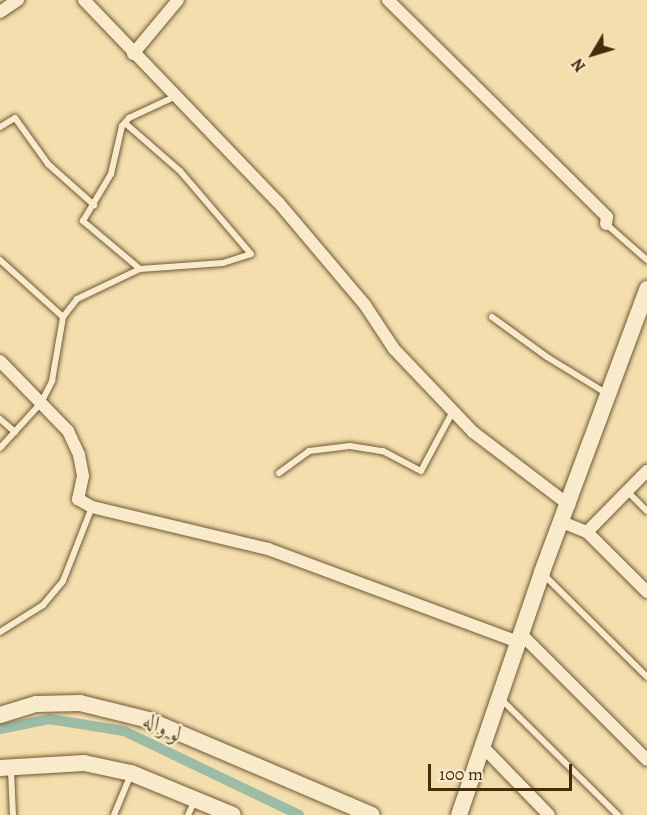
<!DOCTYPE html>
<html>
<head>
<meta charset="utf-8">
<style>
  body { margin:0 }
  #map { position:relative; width:647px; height:815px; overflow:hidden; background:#f4dead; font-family:Alegreya,Amiri,serif }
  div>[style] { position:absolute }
  .canal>* { height:10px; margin:-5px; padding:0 5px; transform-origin:5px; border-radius:5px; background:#9cbca6 }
  .roads { filter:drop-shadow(0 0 2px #6f5935) drop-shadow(0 0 2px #6f5935) }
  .lane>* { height:6px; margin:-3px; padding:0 3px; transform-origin:3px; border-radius:3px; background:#f8eaca }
  .street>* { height:12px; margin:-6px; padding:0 6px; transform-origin:6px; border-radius:6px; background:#f8eaca }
  .secondary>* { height:16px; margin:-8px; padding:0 8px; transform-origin:8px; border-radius:8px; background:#f8eaca }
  span { translate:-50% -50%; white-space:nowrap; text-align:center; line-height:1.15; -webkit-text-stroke:4.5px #f8eaca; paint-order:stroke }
  .water-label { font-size:22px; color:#595133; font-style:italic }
  .north { position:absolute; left:563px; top:24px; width:60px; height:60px; -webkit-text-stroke:4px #f8eaca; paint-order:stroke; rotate:232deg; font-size:16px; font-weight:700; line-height:24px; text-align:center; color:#432d0d }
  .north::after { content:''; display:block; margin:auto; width:21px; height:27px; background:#432d0d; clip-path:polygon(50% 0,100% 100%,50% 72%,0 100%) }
  .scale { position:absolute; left:428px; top:764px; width:144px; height:27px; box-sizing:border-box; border:3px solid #432d0d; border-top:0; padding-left:8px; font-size:18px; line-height:21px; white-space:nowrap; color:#432d0d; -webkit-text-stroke:4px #f8eaca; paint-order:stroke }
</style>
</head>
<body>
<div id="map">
  <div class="canal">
    <i style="left:0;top:729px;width:50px;rotate:-11.5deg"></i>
    <i style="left:49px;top:719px;width:76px;rotate:9.1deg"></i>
    <i style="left:124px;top:731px;width:194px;rotate:25.6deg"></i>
  </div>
  <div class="roads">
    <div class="lane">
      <i style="left:0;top:127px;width:17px;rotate:-31deg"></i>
      <i style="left:15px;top:118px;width:57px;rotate:54.3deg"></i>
      <i style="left:48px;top:164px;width:62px;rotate:41.7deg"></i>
      <i style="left:606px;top:224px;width:55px;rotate:41.3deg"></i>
      <i style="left:0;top:260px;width:85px;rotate:42.1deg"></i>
      <i style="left:140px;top:269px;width:75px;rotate:-139.9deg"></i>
      <i style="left:83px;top:221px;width:55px;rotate:-59.2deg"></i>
      <i style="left:111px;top:174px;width:49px;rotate:-77.1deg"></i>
      <i style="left:122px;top:126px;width:11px;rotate:-49deg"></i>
      <i style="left:129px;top:118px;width:52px;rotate:-25.1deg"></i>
      <i style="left:492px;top:317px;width:68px;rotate:36deg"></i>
      <i style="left:547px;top:357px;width:69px;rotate:31.4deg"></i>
      <i style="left:0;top:419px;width:20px;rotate:41deg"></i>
      <i style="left:0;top:448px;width:61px;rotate:-47.7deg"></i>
      <i style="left:41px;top:403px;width:25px;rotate:-63deg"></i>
      <i style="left:52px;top:381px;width:65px;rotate:-80.2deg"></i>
      <i style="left:63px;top:317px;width:23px;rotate:-52deg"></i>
      <i style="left:77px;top:299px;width:70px;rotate:-25.5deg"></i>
      <i style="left:140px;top:269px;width:83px;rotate:-4.1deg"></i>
      <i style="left:223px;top:263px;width:29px;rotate:-18deg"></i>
      <i style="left:251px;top:254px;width:109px;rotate:-130.5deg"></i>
      <i style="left:180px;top:171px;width:73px;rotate:-138.9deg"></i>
      <i style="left:279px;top:473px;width:37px;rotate:-36deg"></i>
      <i style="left:309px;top:451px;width:41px;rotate:-7deg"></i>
      <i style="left:350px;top:446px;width:33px;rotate:9deg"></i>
      <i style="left:383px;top:451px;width:43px;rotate:27.8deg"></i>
      <i style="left:421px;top:471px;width:68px;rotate:-61.9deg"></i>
      <i style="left:627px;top:491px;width:28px;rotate:45deg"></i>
      <i style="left:543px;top:574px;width:146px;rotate:44.7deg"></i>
      <i style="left:0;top:632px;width:51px;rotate:-32.1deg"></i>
      <i style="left:43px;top:605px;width:31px;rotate:-50deg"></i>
      <i style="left:63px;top:581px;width:79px;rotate:-68.6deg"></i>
      <i style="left:501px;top:699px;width:165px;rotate:44.8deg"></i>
      <i style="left:11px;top:770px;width:45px;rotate:87.5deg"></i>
      <i style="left:114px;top:815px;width:44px;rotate:-67.5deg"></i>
      <i style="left:188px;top:815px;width:17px;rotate:-65deg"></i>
    </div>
    <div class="street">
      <i style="left:84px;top:0;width:280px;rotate:46.2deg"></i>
      <i style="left:278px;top:202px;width:135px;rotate:49.8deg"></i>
      <i style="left:365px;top:305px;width:53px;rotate:56.6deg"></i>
      <i style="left:394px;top:349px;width:115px;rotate:46.4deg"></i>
      <i style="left:473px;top:432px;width:121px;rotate:37.2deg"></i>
      <i style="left:388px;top:0;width:308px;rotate:44.7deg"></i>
      <i style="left:607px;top:217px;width:7px;rotate:98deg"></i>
      <i style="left:0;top:12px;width:22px;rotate:-34deg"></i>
      <i style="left:133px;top:54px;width:70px;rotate:-50.2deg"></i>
      <i style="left:0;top:361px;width:98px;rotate:45.8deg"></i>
      <i style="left:68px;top:431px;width:26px;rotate:65deg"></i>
      <i style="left:79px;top:455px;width:21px;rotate:79deg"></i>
      <i style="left:83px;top:476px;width:24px;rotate:102deg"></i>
      <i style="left:78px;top:499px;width:16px;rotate:30deg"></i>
      <i style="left:92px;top:507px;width:181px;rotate:13.4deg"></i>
      <i style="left:268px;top:549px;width:267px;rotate:20.4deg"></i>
      <i style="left:562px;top:522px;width:27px;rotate:22deg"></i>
      <i style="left:587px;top:532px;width:86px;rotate:-45.5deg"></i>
      <i style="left:587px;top:532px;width:85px;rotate:45deg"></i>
      <i style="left:521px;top:634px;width:178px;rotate:45deg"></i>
      <i style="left:484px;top:748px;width:93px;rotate:45.9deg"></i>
    </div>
    <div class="secondary">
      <i style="left:0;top:715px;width:38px;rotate:-17deg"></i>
      <i style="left:36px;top:704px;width:44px;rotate:-1.3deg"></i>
      <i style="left:80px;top:703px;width:71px;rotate:13.8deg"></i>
      <i style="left:149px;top:720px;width:242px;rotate:23.1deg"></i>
      <i style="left:0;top:768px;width:84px;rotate:-3.4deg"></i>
      <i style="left:84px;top:763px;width:48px;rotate:12deg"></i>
      <i style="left:131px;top:773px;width:110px;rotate:22.4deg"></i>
      <i style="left:459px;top:815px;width:257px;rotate:-71.1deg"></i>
      <i style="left:542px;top:572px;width:302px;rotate:-69.6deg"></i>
    </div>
  </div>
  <div class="water-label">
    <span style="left:163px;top:728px;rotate:26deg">لو واله</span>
  </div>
  <div class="north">N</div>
  <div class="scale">100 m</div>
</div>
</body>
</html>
